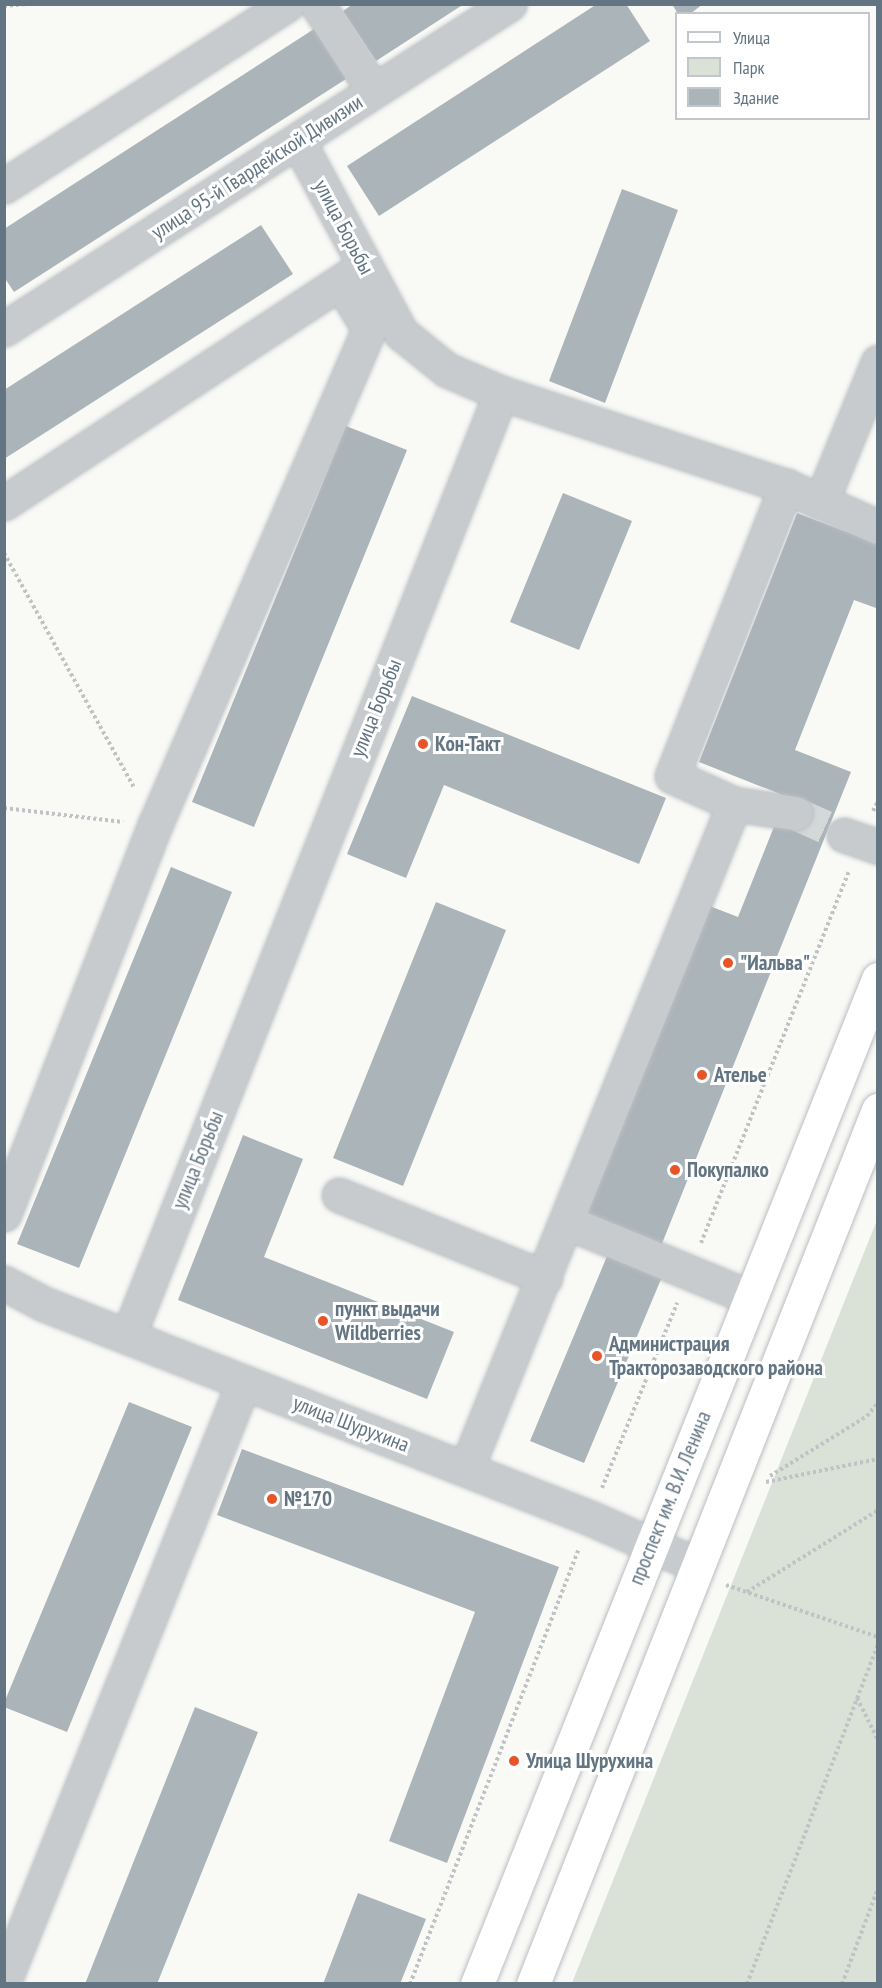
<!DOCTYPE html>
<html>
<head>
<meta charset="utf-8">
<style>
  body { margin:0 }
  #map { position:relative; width:882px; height:1988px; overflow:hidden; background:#f9f9f6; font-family:"PT Sans Narrow",sans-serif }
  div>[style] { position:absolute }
  .green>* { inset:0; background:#dae1d7 }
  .building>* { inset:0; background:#abb4b9 }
  .minor-tunnel>* { height:33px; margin-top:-16.5px; transform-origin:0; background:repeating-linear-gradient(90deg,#d4d8d9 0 33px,transparent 0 49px) }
  .path>* { height:4px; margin-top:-2px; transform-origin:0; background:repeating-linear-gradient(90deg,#c0c3c5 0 3px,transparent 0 6px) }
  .roads { filter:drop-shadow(0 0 2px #babec2) drop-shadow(0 0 2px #babec2) }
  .minor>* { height:33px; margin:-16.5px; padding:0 16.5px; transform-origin:16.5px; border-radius:16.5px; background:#c7cbce }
  .major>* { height:33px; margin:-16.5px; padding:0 16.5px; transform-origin:16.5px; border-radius:16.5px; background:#fff }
  .dots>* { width:16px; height:16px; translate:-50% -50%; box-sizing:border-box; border:3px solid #fff; border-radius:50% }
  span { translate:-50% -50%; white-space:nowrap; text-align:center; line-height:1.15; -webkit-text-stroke:6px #fff; paint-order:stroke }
  .street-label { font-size:21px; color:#637482 }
  .poi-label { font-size:21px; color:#637482; font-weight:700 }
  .left { translate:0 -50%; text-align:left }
  .frame { position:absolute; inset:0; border:6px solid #637482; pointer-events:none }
  .legend { position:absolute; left:675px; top:12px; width:195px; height:108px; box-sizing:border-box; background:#fff; border:2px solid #c1c7cd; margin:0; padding:8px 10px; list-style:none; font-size:18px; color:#637482 }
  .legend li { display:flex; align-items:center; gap:12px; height:30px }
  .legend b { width:30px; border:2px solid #c1c7cd }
</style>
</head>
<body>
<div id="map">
  <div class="green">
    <i style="clip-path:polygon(877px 1220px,877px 1983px,572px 1983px)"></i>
  </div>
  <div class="building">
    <i style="clip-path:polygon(353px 4px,464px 4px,376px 61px,343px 11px)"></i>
    <i style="clip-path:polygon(597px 4px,626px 4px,650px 41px,379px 216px,347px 166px)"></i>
    <i style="clip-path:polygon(672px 4px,703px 4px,690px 14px,678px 14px)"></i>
    <i style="clip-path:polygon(314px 29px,346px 79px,14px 292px,4px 277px,4px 229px)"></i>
    <i style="clip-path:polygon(622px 189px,678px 210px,605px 403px,549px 381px)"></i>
    <i style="clip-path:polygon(261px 225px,293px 274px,4px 459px,4px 390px)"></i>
    <i style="clip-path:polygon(346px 426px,407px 450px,254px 827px,192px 802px)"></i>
    <i style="clip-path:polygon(563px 493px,632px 521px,579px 650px,510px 622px)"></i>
    <i style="clip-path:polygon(797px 513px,878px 544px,876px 608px,854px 600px,795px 750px,851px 772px,661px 1246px,582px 1215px,707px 905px,738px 917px,777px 819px,805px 830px,813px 807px,699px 762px)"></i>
    <i style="clip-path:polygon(412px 696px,666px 798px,639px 864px,444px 785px,406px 878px,347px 854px)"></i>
    <i style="clip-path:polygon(171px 867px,232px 892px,79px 1268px,17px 1244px)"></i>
    <i style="clip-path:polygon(436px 902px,506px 930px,403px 1186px,333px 1158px)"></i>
    <i style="clip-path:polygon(243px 1135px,303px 1159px,264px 1257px,454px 1332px,427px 1399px,178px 1300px)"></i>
    <i style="clip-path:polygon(610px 1249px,664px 1272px,584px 1463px,530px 1441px)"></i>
    <i style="clip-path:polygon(129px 1402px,192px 1427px,67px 1732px,4px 1707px,4px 1703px)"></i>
    <i style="clip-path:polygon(242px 1449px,559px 1567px,447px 1863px,389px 1841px,475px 1612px,217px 1515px)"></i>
    <i style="clip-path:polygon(195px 1707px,258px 1732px,157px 1984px,85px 1984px)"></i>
    <i style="clip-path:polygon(358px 1893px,426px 1919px,400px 1984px,323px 1984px)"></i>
  </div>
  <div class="minor-tunnel">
    <i style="left:795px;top:813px;width:54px;rotate:24.2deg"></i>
  </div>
  <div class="path">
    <i style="left:4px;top:6px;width:23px;rotate:-5deg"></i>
    <i style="left:4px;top:553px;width:269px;rotate:61deg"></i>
    <i style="left:4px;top:808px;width:120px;rotate:6.7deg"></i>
    <i style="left:873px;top:811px;width:11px;rotate:-63deg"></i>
    <i style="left:701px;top:1243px;width:400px;rotate:-68.3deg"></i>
    <i style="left:770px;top:1476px;width:114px;rotate:-31.7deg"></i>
    <i style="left:867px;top:1416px;width:17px;rotate:-50deg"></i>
    <i style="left:766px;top:1482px;width:114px;rotate:-11.6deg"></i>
    <i style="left:602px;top:1488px;width:200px;rotate:-67.9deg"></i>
    <i style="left:726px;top:1585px;width:161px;rotate:18.9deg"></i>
    <i style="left:747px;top:1592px;width:155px;rotate:-32deg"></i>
    <i style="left:857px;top:1698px;width:47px;rotate:63.4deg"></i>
    <i style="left:410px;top:1984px;width:468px;rotate:-68.8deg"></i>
    <i style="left:747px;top:1984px;width:363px;rotate:-68.9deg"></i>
    <i style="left:842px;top:1984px;width:103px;rotate:-69.4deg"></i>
  </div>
  <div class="roads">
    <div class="minor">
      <i style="left:317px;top:4px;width:87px;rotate:56.7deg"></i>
      <i style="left:4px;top:186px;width:337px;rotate:-32.7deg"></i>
      <i style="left:4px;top:329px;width:601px;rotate:-32.76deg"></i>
      <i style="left:501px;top:393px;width:300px;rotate:18.1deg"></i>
      <i style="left:821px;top:502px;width:62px;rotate:23.7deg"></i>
      <i style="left:4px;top:503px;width:425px;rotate:-33.3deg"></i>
      <i style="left:734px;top:804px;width:62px;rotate:8.4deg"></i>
      <i style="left:844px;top:835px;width:36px;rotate:19deg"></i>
      <i style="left:339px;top:1195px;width:222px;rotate:21.9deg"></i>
      <i style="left:4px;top:1214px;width:417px;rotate:-68.8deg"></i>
      <i style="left:155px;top:825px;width:540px;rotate:-66.66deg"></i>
      <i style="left:369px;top:329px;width:52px;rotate:-121.5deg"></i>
      <i style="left:567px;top:1222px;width:197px;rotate:22.4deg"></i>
      <i style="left:4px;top:1283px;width:45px;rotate:27.7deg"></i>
      <i style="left:44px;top:1304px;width:586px;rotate:21.4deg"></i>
      <i style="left:590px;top:1518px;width:117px;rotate:23.7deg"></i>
      <i style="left:129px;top:1334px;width:1012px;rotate:-68.43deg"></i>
      <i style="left:501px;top:393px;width:59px;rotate:-156.9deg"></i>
      <i style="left:447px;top:370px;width:59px;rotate:-141.2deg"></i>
      <i style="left:401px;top:333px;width:218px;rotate:-118.2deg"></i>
      <i style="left:466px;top:1469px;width:717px;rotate:-68.05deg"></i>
      <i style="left:734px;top:804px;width:68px;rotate:-155.7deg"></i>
      <i style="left:672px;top:776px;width:312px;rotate:-68.5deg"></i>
      <i style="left:786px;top:486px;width:38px;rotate:25deg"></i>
      <i style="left:821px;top:502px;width:151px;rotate:-67.8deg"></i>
      <i style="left:4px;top:1981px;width:645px;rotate:-68.17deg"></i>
    </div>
    <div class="major">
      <i style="left:477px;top:1984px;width:1082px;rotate:-68.25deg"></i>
      <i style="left:533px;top:1984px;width:940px;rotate:-68.46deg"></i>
    </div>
  </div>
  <div class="dots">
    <i style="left:423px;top:744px;background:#e85427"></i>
    <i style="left:728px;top:963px;background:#e85427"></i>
    <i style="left:702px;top:1075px;background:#e85427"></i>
    <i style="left:675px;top:1170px;background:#e85427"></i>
    <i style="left:323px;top:1321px;background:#e85427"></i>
    <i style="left:597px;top:1356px;background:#e85427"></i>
    <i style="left:272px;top:1499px;background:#e85427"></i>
    <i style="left:514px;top:1761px;background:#e85427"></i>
  </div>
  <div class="street-label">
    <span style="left:257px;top:167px;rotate:-33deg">улица 95-й Гвардейской Дивизии</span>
    <span style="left:344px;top:227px;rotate:62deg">улица Борьбы</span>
    <span style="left:376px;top:708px;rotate:-68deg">улица Борьбы</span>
    <span style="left:198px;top:1160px;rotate:-68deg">улица Борьбы</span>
    <span style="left:351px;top:1424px;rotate:21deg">улица Шурухина</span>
    <span style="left:670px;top:1498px;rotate:-68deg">проспект им. В.И. Ленина</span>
  </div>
  <div class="poi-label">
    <span class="left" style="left:435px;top:744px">Кон-Такт</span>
    <span class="left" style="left:740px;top:963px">"Иальва"</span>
    <span class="left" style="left:714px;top:1075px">Ателье</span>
    <span class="left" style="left:687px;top:1170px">Покупалко</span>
    <span class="left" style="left:335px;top:1321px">пункт выдачи<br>Wildberries</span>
    <span class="left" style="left:609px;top:1356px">Администрация<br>Тракторозаводского района</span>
    <span class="left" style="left:284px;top:1499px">№170</span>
    <span class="left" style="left:526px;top:1761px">Улица Шурухина</span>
  </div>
  <div class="frame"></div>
  <ul class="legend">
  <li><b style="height:8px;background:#fff"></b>Улица</li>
  <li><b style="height:16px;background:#dae1d7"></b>Парк</li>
  <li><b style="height:16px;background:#abb4b9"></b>Здание</li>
  </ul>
</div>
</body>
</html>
